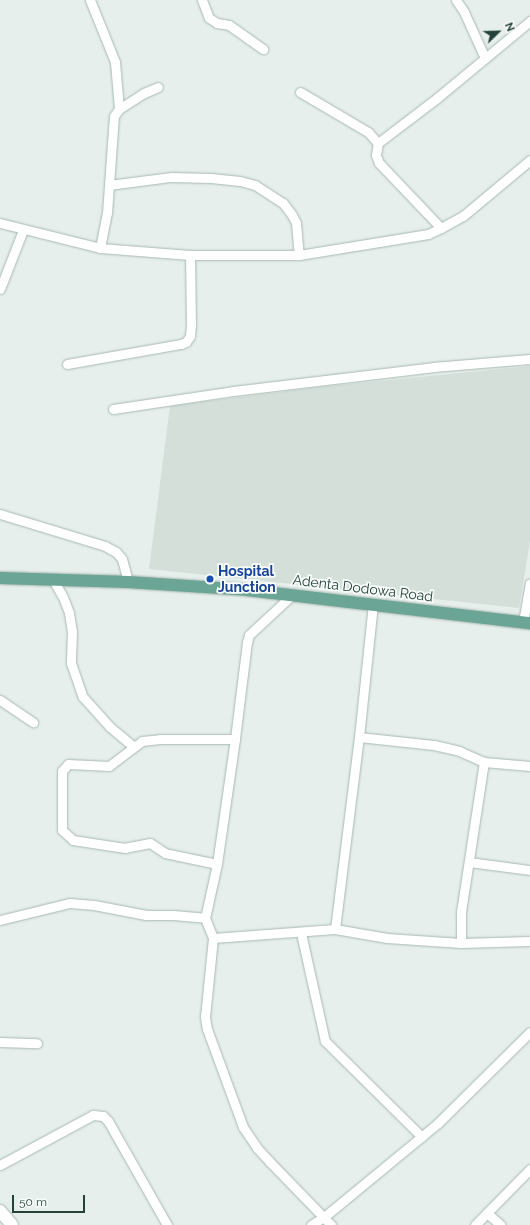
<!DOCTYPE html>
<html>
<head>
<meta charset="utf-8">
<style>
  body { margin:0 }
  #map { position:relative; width:530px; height:1225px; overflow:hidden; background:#e6efeb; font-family:Raleway,sans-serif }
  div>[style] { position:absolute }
  .built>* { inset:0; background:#d4dfda }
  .roads { filter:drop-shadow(0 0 1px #a8b8b2) drop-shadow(0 0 1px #a8b8b2) }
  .street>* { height:9px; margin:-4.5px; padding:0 4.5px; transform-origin:4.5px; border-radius:4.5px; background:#fff }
  .secondary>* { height:12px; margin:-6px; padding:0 6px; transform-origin:6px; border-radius:6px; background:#fff }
  .primary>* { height:12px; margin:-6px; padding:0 6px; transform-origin:6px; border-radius:6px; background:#6aa596 }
  .dots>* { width:11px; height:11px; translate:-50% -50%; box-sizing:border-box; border:2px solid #f7fbf9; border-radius:50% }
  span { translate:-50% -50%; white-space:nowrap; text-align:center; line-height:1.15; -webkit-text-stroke:3.5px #f7fbf9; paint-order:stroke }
  .transit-label { font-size:14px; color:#164399; font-weight:700 }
  .left { translate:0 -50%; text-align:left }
  .street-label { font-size:14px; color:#24423a }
  .north { position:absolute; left:478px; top:12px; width:40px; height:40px; -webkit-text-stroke:3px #f7fbf9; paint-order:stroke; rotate:67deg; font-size:11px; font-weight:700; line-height:16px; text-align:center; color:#24423a }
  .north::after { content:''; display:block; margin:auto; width:14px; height:18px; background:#24423a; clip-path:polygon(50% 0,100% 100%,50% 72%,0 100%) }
  .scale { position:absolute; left:12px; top:1195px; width:73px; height:18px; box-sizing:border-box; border:2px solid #24423a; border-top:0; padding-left:5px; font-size:12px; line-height:14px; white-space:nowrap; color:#24423a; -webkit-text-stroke:3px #f7fbf9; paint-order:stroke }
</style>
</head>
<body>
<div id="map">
  <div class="built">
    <i style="clip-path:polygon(530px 366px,530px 541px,519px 608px,149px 569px,170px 406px,319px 387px)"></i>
  </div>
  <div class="roads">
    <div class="street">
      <i style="left:90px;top:0;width:67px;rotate:68deg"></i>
      <i style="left:115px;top:62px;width:47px;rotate:85.1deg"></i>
      <i style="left:202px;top:0;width:19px;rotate:69deg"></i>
      <i style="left:209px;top:18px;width:9px;rotate:32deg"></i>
      <i style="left:217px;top:23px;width:12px;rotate:9deg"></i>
      <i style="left:229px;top:25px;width:42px;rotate:35.2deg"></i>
      <i style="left:456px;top:0;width:14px;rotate:56deg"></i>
      <i style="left:464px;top:12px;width:51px;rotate:65.5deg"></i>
      <i style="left:300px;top:92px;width:79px;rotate:30.5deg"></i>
      <i style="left:368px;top:132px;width:15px;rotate:48deg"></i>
      <i style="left:109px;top:185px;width:63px;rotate:-7.4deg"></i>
      <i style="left:171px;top:177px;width:40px;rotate:1.4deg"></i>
      <i style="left:211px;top:178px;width:29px;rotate:6deg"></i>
      <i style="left:240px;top:181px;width:16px;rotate:15deg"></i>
      <i style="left:255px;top:185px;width:33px;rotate:33deg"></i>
      <i style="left:283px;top:203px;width:15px;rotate:53deg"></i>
      <i style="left:292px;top:215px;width:9px;rotate:63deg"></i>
      <i style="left:296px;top:223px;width:32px;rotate:85deg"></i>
      <i style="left:0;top:223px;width:103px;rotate:14deg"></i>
      <i style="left:100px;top:248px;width:90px;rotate:4.4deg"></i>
      <i style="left:190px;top:255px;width:109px"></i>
      <i style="left:299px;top:255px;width:131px;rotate:-9.2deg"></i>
      <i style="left:428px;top:234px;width:14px;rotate:-25deg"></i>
      <i style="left:441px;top:228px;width:25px;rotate:-29deg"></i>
      <i style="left:463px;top:216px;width:87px;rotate:-39.9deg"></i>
      <i style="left:441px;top:228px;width:90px;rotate:-133.6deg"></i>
      <i style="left:379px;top:163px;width:9px;rotate:-111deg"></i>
      <i style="left:376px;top:155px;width:12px;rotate:-81deg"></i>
      <i style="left:378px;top:143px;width:74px;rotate:-37.3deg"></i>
      <i style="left:437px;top:98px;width:121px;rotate:-39.6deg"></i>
      <i style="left:100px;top:248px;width:36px;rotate:-79deg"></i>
      <i style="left:107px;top:213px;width:97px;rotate:-85.9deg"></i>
      <i style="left:114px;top:116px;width:9px;rotate:-54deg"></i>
      <i style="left:119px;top:109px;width:30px;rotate:-33deg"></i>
      <i style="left:144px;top:93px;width:15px;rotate:-23deg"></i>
      <i style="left:0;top:289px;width:63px;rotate:-68.7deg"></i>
      <i style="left:67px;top:364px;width:116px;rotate:-10deg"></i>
      <i style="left:181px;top:344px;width:5px;rotate:-22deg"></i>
      <i style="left:186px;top:342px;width:7px;rotate:-56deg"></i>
      <i style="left:190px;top:336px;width:11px;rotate:-85deg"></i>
      <i style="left:191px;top:325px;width:70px;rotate:-90.8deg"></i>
      <i style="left:113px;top:409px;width:121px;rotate:-8.5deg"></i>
      <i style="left:233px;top:391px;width:201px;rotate:-6.8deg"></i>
      <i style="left:433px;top:367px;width:97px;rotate:-4.7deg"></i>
      <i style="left:0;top:514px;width:110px;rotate:16.9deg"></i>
      <i style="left:105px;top:546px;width:13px;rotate:29deg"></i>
      <i style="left:116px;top:552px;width:9px;rotate:49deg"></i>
      <i style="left:122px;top:559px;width:24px;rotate:75deg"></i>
      <i style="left:54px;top:581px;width:18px;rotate:61deg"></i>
      <i style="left:63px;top:597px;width:17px;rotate:69deg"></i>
      <i style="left:69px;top:613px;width:18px;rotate:81deg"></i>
      <i style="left:72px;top:631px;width:32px;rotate:92deg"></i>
      <i style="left:71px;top:663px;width:36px;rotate:71deg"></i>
      <i style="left:83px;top:697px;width:40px;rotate:48deg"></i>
      <i style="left:110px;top:727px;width:30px;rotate:40deg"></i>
      <i style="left:292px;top:595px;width:59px;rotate:137.1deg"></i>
      <i style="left:249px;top:635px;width:7px;rotate:106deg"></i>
      <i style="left:247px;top:642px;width:98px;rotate:97.1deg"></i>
      <i style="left:235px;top:739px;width:126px;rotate:98.2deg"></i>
      <i style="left:217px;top:864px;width:55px;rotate:102.5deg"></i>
      <i style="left:205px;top:918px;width:22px;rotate:68deg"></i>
      <i style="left:213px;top:938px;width:79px;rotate:95.8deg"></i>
      <i style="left:205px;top:1017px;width:12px;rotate:81deg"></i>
      <i style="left:207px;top:1029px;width:104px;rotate:69.8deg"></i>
      <i style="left:243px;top:1127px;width:25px;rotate:56deg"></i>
      <i style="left:257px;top:1148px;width:19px;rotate:47deg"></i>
      <i style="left:270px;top:1162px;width:88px;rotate:45.9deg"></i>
      <i style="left:523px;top:622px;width:39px;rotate:-80deg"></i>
      <i style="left:0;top:700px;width:40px;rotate:34deg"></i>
      <i style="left:359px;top:737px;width:75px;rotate:6.1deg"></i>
      <i style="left:434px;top:745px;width:26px;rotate:13deg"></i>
      <i style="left:459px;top:751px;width:27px;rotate:24deg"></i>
      <i style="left:484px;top:762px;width:46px;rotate:5deg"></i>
      <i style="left:469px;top:862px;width:62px;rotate:7.5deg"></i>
      <i style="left:217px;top:864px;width:53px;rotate:-168.1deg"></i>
      <i style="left:165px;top:853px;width:18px;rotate:-146deg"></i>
      <i style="left:150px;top:843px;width:25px;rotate:169deg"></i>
      <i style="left:125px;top:848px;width:53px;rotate:-171.3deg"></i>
      <i style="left:73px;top:840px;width:15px;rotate:-138deg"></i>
      <i style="left:62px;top:830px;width:59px;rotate:-90deg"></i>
      <i style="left:62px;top:771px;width:9px;rotate:-49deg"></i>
      <i style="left:68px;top:764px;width:41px;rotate:2.8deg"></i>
      <i style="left:109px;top:766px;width:41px;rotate:-37.1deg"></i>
      <i style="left:142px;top:741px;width:18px;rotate:-6deg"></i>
      <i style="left:160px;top:739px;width:75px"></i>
      <i style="left:0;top:920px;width:72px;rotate:-13.7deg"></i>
      <i style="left:70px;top:903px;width:24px;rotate:5deg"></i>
      <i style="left:94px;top:905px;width:53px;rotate:10.9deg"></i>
      <i style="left:146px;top:915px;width:27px"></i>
      <i style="left:173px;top:915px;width:32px;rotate:5deg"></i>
      <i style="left:335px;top:929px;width:193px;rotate:-82.9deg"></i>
      <i style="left:359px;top:737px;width:134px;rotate:-84deg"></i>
      <i style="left:301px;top:933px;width:111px;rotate:77.5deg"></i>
      <i style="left:325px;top:1041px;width:136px;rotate:44.7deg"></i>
      <i style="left:213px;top:938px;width:122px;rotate:-4.2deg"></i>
      <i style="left:335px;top:929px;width:53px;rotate:9.8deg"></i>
      <i style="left:387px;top:938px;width:74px;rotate:3.9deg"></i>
      <i style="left:461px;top:943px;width:69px;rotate:-1.7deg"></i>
      <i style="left:461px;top:943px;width:31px;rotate:-90deg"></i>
      <i style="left:461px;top:912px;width:152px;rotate:-81.3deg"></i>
      <i style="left:0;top:1042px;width:37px;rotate:2deg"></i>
      <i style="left:0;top:1165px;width:106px;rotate:-28.3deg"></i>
      <i style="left:93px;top:1115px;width:10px;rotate:6deg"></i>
      <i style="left:103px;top:1116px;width:7px;rotate:45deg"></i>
      <i style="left:108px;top:1121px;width:120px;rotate:60.4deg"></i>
      <i style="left:487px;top:1213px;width:18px;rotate:41deg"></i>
      <i style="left:311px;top:1225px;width:15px;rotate:-32deg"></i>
      <i style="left:324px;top:1217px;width:148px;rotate:-39.5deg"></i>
      <i style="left:438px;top:1123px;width:129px;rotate:-44.7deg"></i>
      <i style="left:475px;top:1225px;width:78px;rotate:-45.5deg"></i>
    </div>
    <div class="secondary">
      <i style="left:0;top:1211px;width:18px;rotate:49deg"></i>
    </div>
    <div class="primary">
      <i style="left:0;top:578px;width:128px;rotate:1.8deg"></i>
      <i style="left:128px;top:582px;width:119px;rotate:3.8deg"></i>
      <i style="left:247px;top:590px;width:285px;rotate:6.7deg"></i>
    </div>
  </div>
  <div class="dots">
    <i style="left:210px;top:579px;background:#1a4fb4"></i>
  </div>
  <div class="transit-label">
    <span class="left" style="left:218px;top:579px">Hospital<br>Junction</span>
  </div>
  <div class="street-label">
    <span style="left:363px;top:588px;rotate:7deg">Adenta Dodowa Road</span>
  </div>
  <div class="north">N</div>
  <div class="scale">50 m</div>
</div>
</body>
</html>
